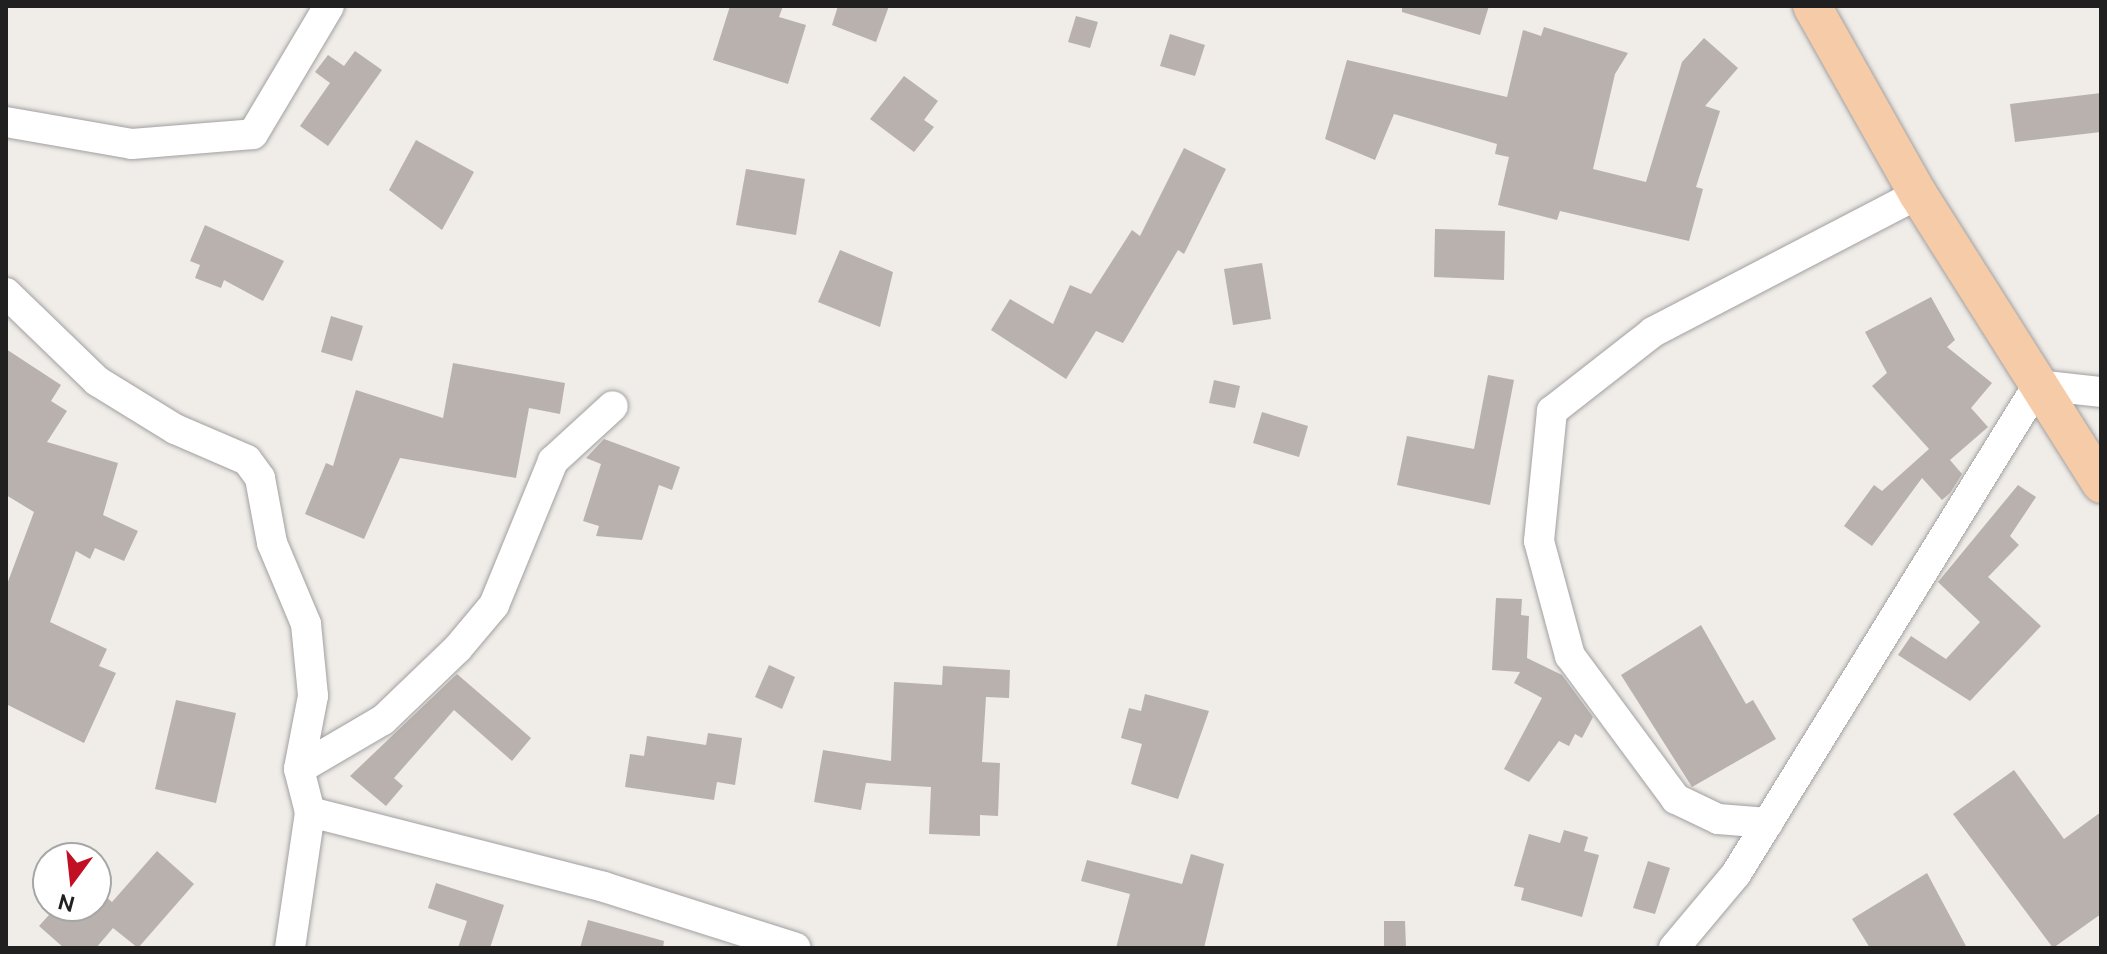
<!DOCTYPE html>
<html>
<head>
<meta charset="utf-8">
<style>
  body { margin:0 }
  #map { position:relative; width:2107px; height:954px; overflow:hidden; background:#f0ece8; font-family:Ubuntu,sans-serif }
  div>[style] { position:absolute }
  .building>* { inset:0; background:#b9b1ad }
  .roads { filter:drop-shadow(0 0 2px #a1a1a1) drop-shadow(0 0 2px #a1a1a1) }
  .minor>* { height:30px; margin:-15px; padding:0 15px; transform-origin:15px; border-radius:15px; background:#fff }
  .major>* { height:38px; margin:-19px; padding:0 19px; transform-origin:19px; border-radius:19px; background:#f5cba8 }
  span { translate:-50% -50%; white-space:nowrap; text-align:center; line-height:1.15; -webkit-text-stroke:6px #fff; paint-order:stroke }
  .frame { position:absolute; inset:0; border:8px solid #202020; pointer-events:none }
  .north { position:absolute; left:32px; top:842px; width:80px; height:80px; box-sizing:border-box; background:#fff; border:2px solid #a6a6a6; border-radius:50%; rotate:195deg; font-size:22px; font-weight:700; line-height:32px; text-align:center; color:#202020 }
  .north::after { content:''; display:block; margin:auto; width:28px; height:36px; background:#c11023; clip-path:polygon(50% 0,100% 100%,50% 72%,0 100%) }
</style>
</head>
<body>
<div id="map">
  <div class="building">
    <i style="clip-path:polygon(730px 6px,783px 6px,779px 17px,806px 25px,788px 84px,713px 60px)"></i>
    <i style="clip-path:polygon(838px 6px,889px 6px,876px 42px,832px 25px)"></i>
    <i style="clip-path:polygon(1402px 6px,1489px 6px,1480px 35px,1402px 12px)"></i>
    <i style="clip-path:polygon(1076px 16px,1098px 22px,1090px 48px,1068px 42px)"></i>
    <i style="clip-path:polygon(1544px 27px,1628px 53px,1615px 74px,1593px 169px,1646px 182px,1682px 62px,1704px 38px,1738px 68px,1705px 106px,1720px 111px,1696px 187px,1703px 189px,1689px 241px,1560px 211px,1557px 220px,1498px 205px,1509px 157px,1495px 154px,1497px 144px,1394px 114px,1375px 160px,1325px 139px,1347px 60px,1507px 97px,1523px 30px,1541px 36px)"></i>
    <i style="clip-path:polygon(1170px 34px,1205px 45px,1195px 76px,1160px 66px)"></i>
    <i style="clip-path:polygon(355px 51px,382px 70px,328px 146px,300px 126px,330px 83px,315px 72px,328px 55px,344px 66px)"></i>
    <i style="clip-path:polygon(904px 76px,938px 101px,924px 120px,934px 127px,914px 152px,870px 119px)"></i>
    <i style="clip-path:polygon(2101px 93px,2101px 132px,2015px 142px,2010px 104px)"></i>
    <i style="clip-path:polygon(416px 140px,474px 172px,442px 230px,389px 190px)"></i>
    <i style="clip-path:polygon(1184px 148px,1226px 169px,1184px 254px,1178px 250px,1123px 343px,1096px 331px,1066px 379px,991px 330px,1010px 299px,1053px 324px,1070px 285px,1091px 294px,1132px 230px,1140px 236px)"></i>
    <i style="clip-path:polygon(746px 169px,805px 179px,796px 235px,736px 225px)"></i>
    <i style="clip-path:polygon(205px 225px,284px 261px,263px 301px,224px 280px,221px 288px,195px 278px,200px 265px,190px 261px)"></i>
    <i style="clip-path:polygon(1435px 229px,1505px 231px,1504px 280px,1434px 277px)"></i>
    <i style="clip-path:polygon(840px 250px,893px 272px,880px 327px,818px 302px)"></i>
    <i style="clip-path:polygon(1262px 263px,1271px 319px,1233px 325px,1224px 269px)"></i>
    <i style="clip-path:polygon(1931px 297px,1955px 340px,1947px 347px,1992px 383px,1971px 408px,1988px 427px,1950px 460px,1962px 474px,1950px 493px,1942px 500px,1922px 478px,1872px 546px,1844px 526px,1874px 485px,1882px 491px,1929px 449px,1872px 386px,1887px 373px,1865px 332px)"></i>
    <i style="clip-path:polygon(331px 316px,363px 326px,352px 361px,321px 352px)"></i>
    <i style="clip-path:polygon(6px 349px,61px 385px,51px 401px,67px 411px,47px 442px,118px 463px,103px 515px,138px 531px,124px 561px,95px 548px,90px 559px,76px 551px,50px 622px,107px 649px,99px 666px,116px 673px,84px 743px,6px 704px,6px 587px,34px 512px,6px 495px)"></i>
    <i style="clip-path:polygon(453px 363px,565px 383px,560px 414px,529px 408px,516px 478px,400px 458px,364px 539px,305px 514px,326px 463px,333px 466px,356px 390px,443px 418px)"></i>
    <i style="clip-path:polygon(1488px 375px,1514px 380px,1490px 505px,1397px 485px,1407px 436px,1474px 449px)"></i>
    <i style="clip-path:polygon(1214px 380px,1240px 386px,1235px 408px,1209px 403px)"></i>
    <i style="clip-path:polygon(1262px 412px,1308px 426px,1299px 457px,1253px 443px)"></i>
    <i style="clip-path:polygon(604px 439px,680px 467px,672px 490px,659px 485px,642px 540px,596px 536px,599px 526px,583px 521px,601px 464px,586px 458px)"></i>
    <i style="clip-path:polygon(2018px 485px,2036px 497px,2010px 536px,2019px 545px,1988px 577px,2041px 626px,1970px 701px,1898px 655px,1911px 636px,1946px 659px,1980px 622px,1938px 582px)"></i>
    <i style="clip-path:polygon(1496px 598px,1522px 599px,1521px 615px,1529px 616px,1527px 658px,1562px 675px,1593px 717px,1582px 738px,1575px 734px,1569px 746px,1559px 741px,1529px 782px,1504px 769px,1542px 698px,1514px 683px,1520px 672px,1492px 670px)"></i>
    <i style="clip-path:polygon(1701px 625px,1746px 704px,1753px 700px,1776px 739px,1692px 787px,1621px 675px)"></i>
    <i style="clip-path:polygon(769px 665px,795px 677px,782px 709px,755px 697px)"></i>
    <i style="clip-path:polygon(943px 666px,1010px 670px,1009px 698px,986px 697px,982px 762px,1000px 763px,998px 816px,980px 815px,980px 836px,929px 834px,931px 787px,866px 783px,861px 810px,814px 802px,823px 750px,891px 761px,894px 682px,942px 685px)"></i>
    <i style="clip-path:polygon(457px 674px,531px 738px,512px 761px,454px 710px,394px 778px,403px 786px,386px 806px,350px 776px)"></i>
    <i style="clip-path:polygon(1145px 694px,1209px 711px,1178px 799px,1131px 784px,1142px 744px,1121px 738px,1129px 708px,1141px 711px)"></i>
    <i style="clip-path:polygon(176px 700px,236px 713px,216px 803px,155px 789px)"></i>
    <i style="clip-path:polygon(708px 733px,742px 738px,735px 785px,717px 782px,714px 800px,625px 787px,630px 754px,644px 756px,647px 736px,706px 745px)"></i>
    <i style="clip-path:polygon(2014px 770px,2064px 839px,2101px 812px,2101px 914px,2053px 948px,1953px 814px)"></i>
    <i style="clip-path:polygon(1564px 830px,1588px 837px,1584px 851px,1599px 855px,1582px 917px,1521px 900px,1524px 888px,1514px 886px,1529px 834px,1560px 843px)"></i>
    <i style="clip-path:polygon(157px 851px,194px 884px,138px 948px,113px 928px,96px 948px,64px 948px,39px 926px,57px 906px,96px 906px,96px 888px,112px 902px)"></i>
    <i style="clip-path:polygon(1191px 854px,1224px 864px,1204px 948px,1116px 948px,1130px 894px,1081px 881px,1087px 860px,1182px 884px)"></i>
    <i style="clip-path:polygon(1648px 861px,1670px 868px,1655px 914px,1633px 908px)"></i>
    <i style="clip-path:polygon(1927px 873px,1967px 948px,1870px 948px,1852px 919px)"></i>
    <i style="clip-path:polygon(436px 883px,504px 905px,490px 948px,458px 948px,467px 921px,428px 908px)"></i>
    <i style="clip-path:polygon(588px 920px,664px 941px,663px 948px,580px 948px)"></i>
    <i style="clip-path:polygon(1384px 921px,1405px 921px,1406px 947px,1384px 947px)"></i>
  </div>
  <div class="roads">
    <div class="minor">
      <i style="left:6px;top:122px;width:128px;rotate:9.9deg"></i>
      <i style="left:132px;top:144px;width:121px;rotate:-4.7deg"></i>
      <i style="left:253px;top:134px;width:149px;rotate:-59.3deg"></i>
      <i style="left:6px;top:293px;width:127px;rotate:44deg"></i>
      <i style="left:97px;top:381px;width:92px;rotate:31.6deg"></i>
      <i style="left:175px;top:429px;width:78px;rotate:23.3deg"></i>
      <i style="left:247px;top:460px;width:22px;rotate:54deg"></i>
      <i style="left:260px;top:478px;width:66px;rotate:79.5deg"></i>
      <i style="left:272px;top:543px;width:88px;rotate:67.2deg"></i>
      <i style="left:306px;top:624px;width:72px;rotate:84.4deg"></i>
      <i style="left:313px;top:696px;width:74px;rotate:100.9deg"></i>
      <i style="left:299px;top:769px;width:44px;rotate:75.7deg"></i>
      <i style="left:310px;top:812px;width:303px;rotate:14.3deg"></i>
      <i style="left:604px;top:887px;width:201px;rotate:17.6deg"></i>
      <i style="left:299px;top:769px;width:97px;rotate:-30.3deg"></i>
      <i style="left:383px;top:720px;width:104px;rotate:-43.8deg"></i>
      <i style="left:458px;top:648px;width:56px;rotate:-50.1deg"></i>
      <i style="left:494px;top:605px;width:156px;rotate:-67.7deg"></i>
      <i style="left:553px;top:461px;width:81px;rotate:-42.5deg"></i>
      <i style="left:1768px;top:823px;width:50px;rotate:-175.4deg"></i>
      <i style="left:1718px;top:819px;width:47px;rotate:-154.5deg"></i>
      <i style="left:1676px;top:799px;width:178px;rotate:-126.5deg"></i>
      <i style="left:1570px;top:656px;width:119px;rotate:-105.1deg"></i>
      <i style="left:1539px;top:541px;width:131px;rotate:-84.3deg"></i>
      <i style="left:1552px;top:411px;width:128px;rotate:-38deg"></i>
      <i style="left:1653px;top:332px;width:299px;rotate:-27.5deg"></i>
      <i style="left:290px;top:948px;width:137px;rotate:-81.6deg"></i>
      <i style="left:1674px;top:948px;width:97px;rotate:-50deg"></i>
      <i style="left:1736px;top:874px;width:575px;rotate:-58.3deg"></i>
      <i style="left:2038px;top:385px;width:63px;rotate:6.3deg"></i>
    </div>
    <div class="major">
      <i style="left:1812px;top:6px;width:216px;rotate:60.6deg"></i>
      <i style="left:1918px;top:194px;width:343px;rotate:57.7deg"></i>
    </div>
  </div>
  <div class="frame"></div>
  <div class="north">N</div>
</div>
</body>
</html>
